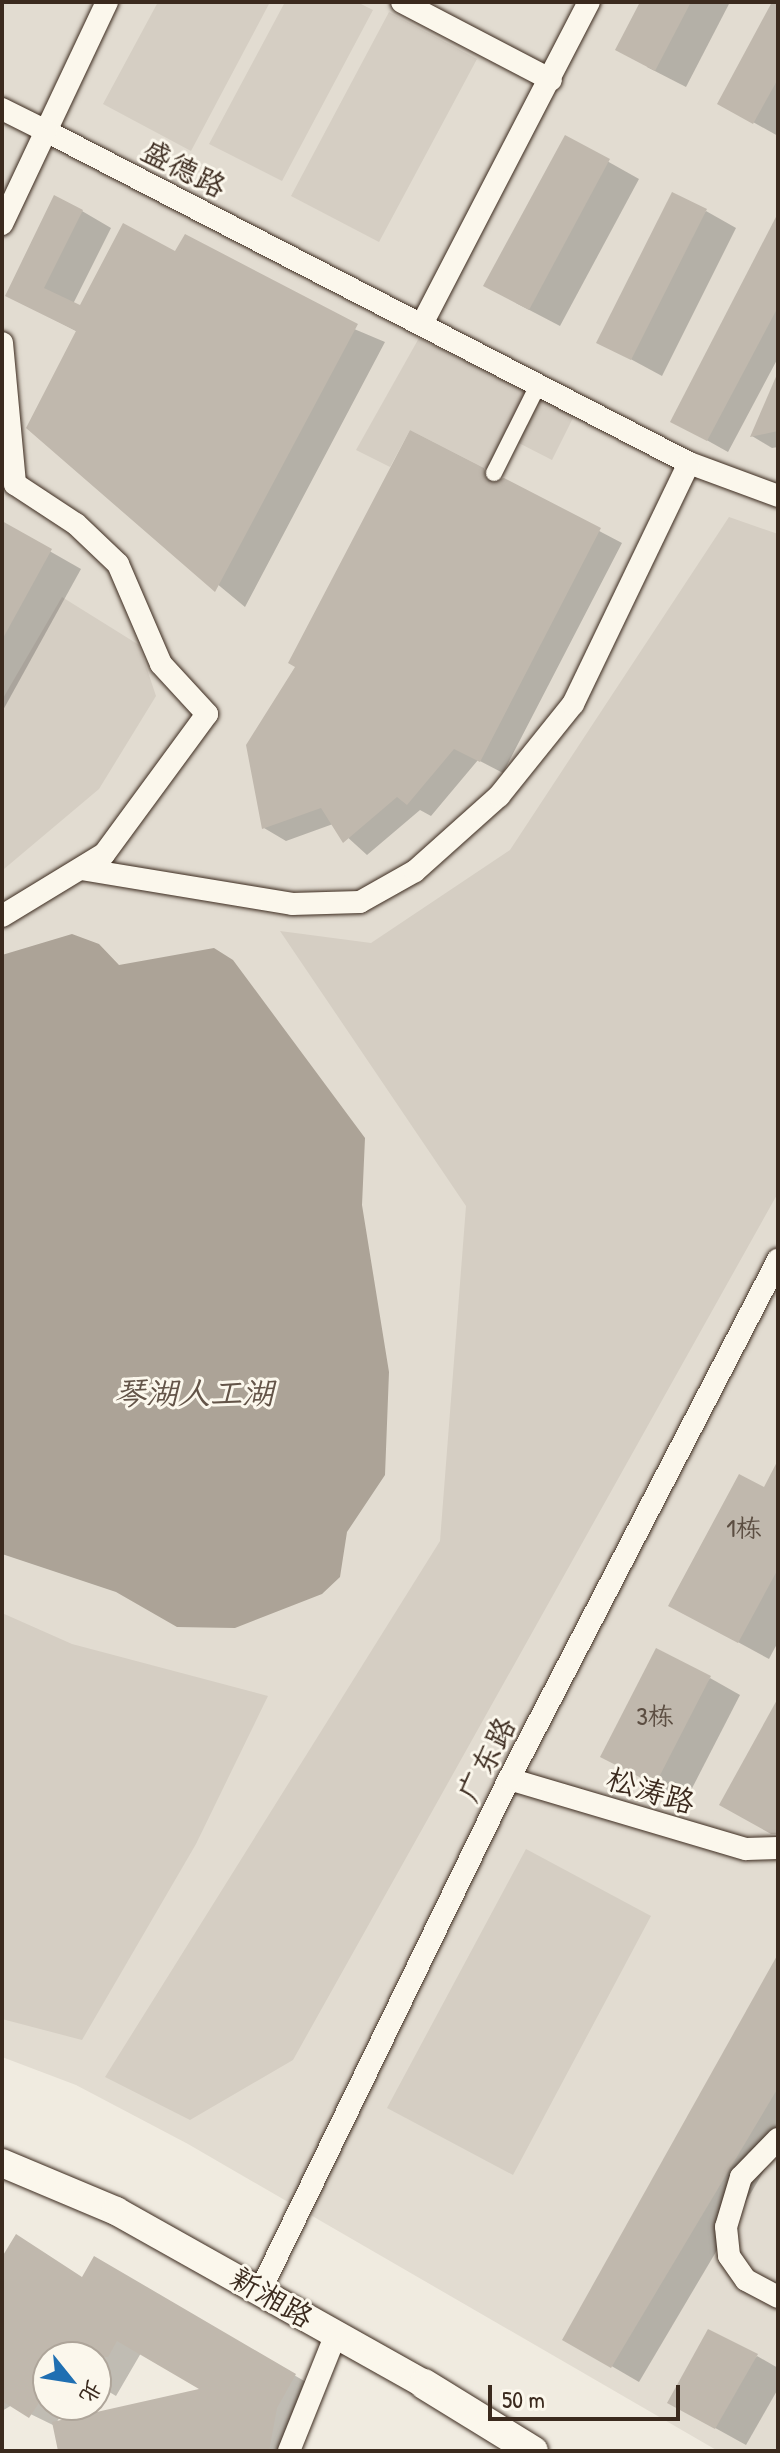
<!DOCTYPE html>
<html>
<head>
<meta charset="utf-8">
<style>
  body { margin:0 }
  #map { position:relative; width:780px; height:2453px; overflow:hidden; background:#f0ebe0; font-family:"Patrick Hand","LXGW WenKai TC",sans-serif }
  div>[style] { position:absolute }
  .built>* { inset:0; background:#e2dcd1 }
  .green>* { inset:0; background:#d5cec3 }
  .water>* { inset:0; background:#aca397 }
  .shadow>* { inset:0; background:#0003 }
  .building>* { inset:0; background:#c0b8ad }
  .roads { filter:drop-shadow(0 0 2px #3b2a1e) drop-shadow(0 0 2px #3b2a1e) }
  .pedestrian>* { height:16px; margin:-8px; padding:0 8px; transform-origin:8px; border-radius:8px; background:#fbf7ec }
  .minor>* { height:22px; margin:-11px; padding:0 11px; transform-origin:11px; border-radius:11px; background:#fbf7ec }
  .tertiary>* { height:28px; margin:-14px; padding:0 14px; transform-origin:14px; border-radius:14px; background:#fbf7ec }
  .secondary>* { height:30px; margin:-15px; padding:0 15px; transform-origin:15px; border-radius:15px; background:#fbf7ec }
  span { translate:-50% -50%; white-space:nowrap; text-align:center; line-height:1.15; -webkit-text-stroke:6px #fbf7ec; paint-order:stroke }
  .number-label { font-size:26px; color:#5c4e42 }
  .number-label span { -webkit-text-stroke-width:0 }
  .street-label { font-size:30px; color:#3b2a1e }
  .water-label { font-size:32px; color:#635448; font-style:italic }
  .frame { position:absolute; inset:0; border:4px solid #3b2a1e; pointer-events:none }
  .north { position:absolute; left:32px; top:2341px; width:80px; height:80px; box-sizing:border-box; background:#fbf7ec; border:2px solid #aea59a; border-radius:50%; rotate:120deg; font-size:22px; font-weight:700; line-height:32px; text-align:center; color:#3b2a1e }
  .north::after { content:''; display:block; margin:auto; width:28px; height:36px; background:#1f6fb2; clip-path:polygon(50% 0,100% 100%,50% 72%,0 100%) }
  .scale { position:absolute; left:488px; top:2385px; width:192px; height:36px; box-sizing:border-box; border:4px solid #3b2a1e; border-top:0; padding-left:10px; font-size:24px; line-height:28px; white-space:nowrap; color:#3b2a1e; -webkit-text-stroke:6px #fbf7ec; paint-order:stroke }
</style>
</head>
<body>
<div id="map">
  <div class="built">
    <i style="clip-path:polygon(2px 2px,778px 2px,778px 2451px,718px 2451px,188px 2144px,76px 2085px,2px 2057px)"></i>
  </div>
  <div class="green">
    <i style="clip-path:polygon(158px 2px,270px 2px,191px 151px,103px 104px)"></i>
    <i style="clip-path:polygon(285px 2px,357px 2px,373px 10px,282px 181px,209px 144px)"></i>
    <i style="clip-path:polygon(389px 12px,477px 59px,379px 242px,291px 196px)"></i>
    <i style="clip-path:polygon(419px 338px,574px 416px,552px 460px,511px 439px,494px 473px,410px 430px,390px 467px,356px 450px)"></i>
    <i style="clip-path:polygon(729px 517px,778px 534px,778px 1193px,293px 2060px,190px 2120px,105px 2077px,440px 1541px,466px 1206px,280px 931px,371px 943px,510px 850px)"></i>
    <i style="clip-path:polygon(62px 597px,139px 645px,156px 696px,99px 789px,4px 869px,2px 700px)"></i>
    <i style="clip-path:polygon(2px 1613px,72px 1644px,268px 1696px,196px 1844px,82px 2040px,2px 2019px)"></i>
    <i style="clip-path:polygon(526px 1849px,651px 1916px,513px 2175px,387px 2108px)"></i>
  </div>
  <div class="water">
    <i style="clip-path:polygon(72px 934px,99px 944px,119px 965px,214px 948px,233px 960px,365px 1138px,362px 1205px,389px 1372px,385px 1475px,347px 1532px,340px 1577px,322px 1594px,235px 1628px,177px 1627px,116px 1592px,2px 1554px,2px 955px)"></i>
  </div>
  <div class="shadow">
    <i style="clip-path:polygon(642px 2px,730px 2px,686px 87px,647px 67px)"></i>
    <i style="clip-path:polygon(774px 2px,778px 2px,778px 136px,719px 103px)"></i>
    <i style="clip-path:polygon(566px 138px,639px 179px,560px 326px,516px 303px)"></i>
    <i style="clip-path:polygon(82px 211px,111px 228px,73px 304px,81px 308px,176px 254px,385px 342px,245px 607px,29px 428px,78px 332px,8px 295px)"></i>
    <i style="clip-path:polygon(706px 211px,736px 228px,662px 376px,599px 342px)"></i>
    <i style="clip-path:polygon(778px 231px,778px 358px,728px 452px,694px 433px)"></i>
    <i style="clip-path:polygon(778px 383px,778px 447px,772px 448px,752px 436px)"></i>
    <i style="clip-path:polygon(483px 470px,622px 543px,503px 773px,478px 760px,431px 816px,420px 810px,367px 855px,333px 824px,286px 841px,264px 828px)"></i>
    <i style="clip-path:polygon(2px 524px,81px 569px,2px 712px)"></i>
    <i style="clip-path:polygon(778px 1464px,778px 1642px,769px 1659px,701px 1622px)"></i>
    <i style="clip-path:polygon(710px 1678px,740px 1695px,686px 1800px,633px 1773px)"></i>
    <i style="clip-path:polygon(778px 1958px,778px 2147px,639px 2382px,565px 2339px)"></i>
    <i style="clip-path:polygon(evenodd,95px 2259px,318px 2389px,294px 2451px,60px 2451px,55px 2426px,12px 2405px,2px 2411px,2px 2261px,83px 2278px,95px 2259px,141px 2353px,205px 2390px,56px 2423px,68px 2405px,48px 2405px,48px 2357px,96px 2357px,96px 2384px,116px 2396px,141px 2353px)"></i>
    <i style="clip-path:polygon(757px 2356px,778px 2368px,778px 2389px,746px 2445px,699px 2419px)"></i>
  </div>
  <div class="building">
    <i style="clip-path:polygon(640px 2px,691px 2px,655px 71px,615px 50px)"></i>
    <i style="clip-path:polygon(772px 2px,778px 2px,778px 79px,753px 124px,717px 104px)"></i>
    <i style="clip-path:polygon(565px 135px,610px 159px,529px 310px,483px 286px)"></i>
    <i style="clip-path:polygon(672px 192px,707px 209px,631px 360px,596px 343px)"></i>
    <i style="clip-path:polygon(54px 195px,83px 210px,44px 288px,80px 305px,123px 223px,175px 251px,185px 234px,358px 324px,215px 592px,26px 428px,76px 331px,5px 296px)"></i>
    <i style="clip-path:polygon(778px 213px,778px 307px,707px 441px,670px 422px)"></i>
    <i style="clip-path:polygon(778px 372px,778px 431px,750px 437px)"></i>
    <i style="clip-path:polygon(410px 430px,484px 468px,488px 482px,504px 478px,601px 528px,480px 762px,454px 749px,407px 805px,397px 797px,343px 843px,321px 808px,262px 829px,246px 745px,295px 667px,288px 663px)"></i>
    <i style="clip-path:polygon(2px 521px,52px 549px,2px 640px)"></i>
    <i style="clip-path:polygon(778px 1460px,778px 1569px,738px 1643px,668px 1606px,739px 1474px,764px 1487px)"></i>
    <i style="clip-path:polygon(656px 1648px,711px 1676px,655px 1785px,600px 1757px)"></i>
    <i style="clip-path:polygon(778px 1698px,778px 1834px,771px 1834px,719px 1805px)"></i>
    <i style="clip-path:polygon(778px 1954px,778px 2088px,611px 2368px,562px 2340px)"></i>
    <i style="clip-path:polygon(16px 2234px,82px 2277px,94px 2256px,296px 2374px,277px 2408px,269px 2451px,58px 2451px,52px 2422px,199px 2389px,117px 2341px,108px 2357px,48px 2357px,48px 2389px,29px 2418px,2px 2401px,2px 2257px)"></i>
    <i style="clip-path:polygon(708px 2329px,758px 2354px,715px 2429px,667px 2403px)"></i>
  </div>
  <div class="roads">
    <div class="pedestrian">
      <i style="left:494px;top:473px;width:98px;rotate:-63.4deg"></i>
    </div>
    <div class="minor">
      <i style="left:107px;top:2px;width:143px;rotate:115.3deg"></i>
      <i style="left:46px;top:131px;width:724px;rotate:27.31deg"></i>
      <i style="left:689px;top:463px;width:95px;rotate:20.3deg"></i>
      <i style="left:402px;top:2px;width:168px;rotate:27.6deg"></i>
      <i style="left:2px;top:109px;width:49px;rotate:26.6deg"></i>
      <i style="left:46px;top:131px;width:103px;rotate:115.3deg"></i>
      <i style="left:422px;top:324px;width:363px;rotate:-62.6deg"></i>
      <i style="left:2px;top:343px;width:142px;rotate:84.7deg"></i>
      <i style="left:15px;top:484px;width:73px;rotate:33.3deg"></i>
      <i style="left:76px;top:524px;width:58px;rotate:43.6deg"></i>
      <i style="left:118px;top:564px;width:109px;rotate:66.7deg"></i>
      <i style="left:161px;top:664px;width:68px;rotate:47.4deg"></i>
      <i style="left:207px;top:714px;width:174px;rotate:126.3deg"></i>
      <i style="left:104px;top:854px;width:119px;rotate:148.7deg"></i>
      <i style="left:81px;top:869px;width:214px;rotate:9.4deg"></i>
      <i style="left:292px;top:904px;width:68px;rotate:-1.7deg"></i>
      <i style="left:360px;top:902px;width:63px;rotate:-29.4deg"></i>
      <i style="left:415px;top:871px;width:113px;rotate:-41.8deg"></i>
      <i style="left:499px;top:796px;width:118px;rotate:-51.2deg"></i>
      <i style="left:573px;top:704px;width:267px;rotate:-64.3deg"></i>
      <i style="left:509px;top:1779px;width:247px;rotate:16.5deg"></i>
      <i style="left:746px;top:1849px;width:32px;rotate:-2deg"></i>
      <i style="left:778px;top:2139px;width:53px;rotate:134.2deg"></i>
      <i style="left:741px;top:2177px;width:52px;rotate:106.7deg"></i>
      <i style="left:726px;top:2227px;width:29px;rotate:84deg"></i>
      <i style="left:729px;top:2256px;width:29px;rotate:55deg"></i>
      <i style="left:746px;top:2280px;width:36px;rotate:28deg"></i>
      <i style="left:260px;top:2291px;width:569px;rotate:-64.07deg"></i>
      <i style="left:509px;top:1779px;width:585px;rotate:-62.6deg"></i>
      <i style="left:289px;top:2451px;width:126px;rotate:-68.1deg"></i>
    </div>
    <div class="tertiary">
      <i style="left:2px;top:2163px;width:124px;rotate:22.8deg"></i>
      <i style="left:116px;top:2211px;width:353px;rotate:29.3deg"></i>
    </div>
    <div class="secondary">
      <i style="left:424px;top:2384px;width:128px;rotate:31.6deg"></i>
    </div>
  </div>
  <div class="number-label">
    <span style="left:744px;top:1528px">1栋</span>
    <span style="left:655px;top:1716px">3栋</span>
  </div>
  <div class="street-label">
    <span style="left:184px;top:168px;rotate:27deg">盛德路</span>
    <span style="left:486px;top:1759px;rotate:-63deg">广东路</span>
    <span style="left:651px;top:1790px;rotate:17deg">松涛路</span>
    <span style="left:272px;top:2297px;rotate:30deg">新湘路</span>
  </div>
  <div class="water-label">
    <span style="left:194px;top:1393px">琴湖人工湖</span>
  </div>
  <div class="frame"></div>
  <div class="north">北</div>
  <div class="scale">50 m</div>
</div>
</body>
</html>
